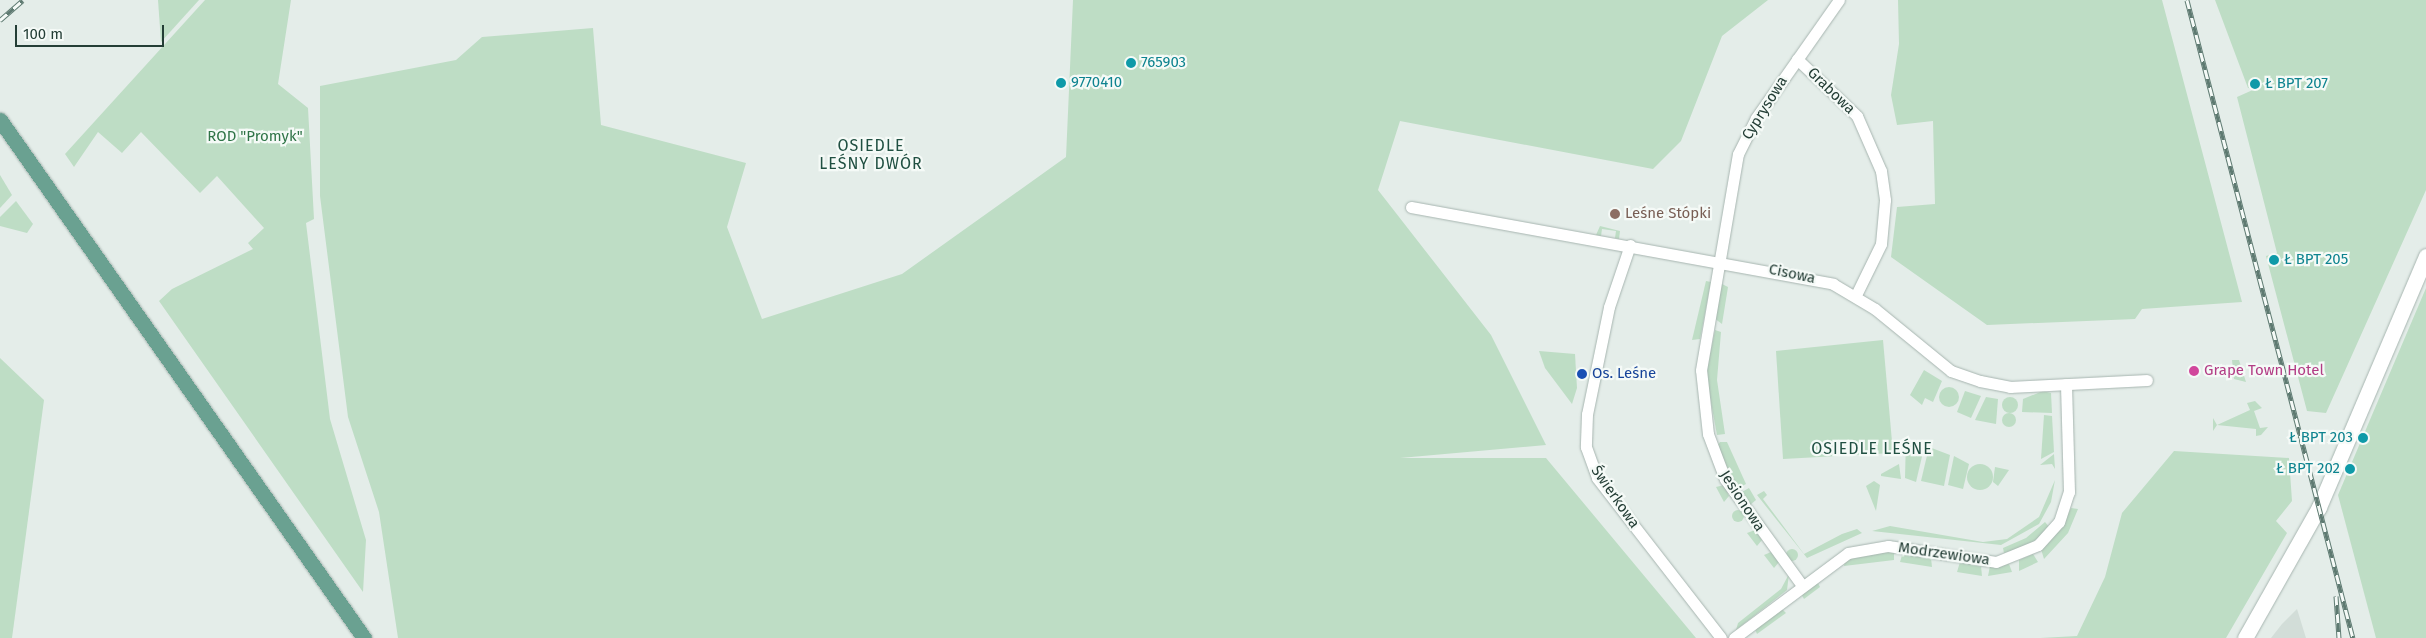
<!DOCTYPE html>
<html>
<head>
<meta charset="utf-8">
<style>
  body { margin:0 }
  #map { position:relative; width:2426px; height:638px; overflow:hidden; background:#e4ede9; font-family:"Fira Sans",sans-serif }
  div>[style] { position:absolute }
  .built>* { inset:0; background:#d2ddd8 }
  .green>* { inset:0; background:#beddc5 }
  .round { border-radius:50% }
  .roads { filter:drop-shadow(0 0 1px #a7b5b0) drop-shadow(0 0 1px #a7b5b0) }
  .street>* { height:11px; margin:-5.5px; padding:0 5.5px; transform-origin:5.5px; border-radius:5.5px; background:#fff }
  .secondary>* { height:15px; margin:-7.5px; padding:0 7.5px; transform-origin:7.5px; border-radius:7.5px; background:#fff }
  .primary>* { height:15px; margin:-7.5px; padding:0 7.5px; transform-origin:7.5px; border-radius:7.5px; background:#6aa191 }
  .rail>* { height:5px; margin-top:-2.5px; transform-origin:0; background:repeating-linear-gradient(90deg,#f5faf7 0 9px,#5e7a71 0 18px); box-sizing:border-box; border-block:1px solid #5e7a71 }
  .dots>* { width:14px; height:14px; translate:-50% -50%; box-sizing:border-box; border:2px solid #f5faf7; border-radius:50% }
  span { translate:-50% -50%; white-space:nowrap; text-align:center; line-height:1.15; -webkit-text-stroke:4.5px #f5faf7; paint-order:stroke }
  .culture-label { font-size:15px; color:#0d838f }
  .left { translate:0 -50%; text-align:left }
  .right { translate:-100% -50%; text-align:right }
  .street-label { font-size:15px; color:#243e36 }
  .park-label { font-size:15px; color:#2f7447 }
  .education-label { font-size:15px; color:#785e54 }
  .hotel-label { font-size:15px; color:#b23c85 }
  .transit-label { font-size:15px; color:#164399 }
  .neighbourhood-label { font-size:16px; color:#205042; letter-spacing:1px }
  .scale { position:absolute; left:15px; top:25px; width:149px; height:22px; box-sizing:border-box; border:2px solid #243e36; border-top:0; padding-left:6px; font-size:15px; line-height:18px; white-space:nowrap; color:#243e36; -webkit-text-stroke:4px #f5faf7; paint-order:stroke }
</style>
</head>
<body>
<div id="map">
  <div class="built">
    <i style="clip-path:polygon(2297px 609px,2306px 638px,2271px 638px,2282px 624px)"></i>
  </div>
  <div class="green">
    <i style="clip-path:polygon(158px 0,199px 0,161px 42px)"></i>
    <i style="clip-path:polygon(205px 0,291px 0,278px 84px,308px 108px,314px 219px,306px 223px,330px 419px,366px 540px,363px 592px,159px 301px,172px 289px,253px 249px,248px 243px,264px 228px,217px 176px,200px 193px,141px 132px,122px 153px,98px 132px,74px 167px,65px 154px)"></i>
    <i style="clip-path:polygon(1073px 0,1768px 0,1722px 36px,1681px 141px,1653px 169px,1400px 121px,1378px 190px,1491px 335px,1546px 445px,1400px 458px,1546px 458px,1696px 638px,398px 638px,379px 512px,348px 417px,320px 196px,320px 86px,456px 60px,482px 37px,593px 28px,601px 125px,746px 163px,727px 227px,762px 319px,902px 274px,1066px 157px)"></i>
    <i style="clip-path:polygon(1898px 0,2162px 0,2242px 302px,2142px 309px,2135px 319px,1987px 325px,1891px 257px,1897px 207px,1935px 204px,1933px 121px,1897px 125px,1891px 95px,1899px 44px)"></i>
    <i style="clip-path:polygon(2215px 0,2426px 0,2426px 190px,2326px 413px,2307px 411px,2266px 256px,2277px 253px,2237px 97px,2255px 89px,2248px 88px)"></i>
    <i style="clip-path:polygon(0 175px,12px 195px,0 208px)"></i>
    <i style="clip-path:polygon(16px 201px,33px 224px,27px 233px,0 226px,0 217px)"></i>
    <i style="clip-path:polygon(1600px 226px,1620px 231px,1619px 239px,1615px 238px,1616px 231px,1602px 229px,1601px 236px,1596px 235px)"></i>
    <i style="clip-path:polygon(1706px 281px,1711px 282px,1700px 339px,1692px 340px)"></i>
    <i style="clip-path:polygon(1720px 283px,1728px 287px,1722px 324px,1714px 318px)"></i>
    <i style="clip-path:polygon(2426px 288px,2426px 638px,2376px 638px,2338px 495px)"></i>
    <i style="clip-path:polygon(1715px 330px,1721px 332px,1717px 380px,1725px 434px,1717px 435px,1706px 375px)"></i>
    <i style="clip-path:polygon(1883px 340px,1893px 453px,1783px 459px,1776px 351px)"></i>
    <i style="clip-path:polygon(1539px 351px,1575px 354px,1577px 388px,1572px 404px,1545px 368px)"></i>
    <i style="clip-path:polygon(0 358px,44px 400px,12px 638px,0 638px)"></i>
    <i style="clip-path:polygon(2232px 360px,2239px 360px,2246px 382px,2234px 379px)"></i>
    <i style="clip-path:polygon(1924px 370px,1942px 381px,1933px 402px,1925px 398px,1922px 405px,1910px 395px)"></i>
    <i class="round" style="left:1939px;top:387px;width:20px;height:20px"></i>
    <i style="clip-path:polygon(1965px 391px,1981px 396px,1971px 418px,1957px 412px)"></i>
    <i style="clip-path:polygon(2043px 391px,2051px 393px,2052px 413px,2022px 412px,2023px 399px)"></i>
    <i style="clip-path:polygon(1986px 397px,1998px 399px,1996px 424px,1975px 420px)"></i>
    <i class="round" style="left:2002px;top:397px;width:16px;height:16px"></i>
    <i style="clip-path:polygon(2255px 401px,2262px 408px,2254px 411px,2260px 428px,2268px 427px,2261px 435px,2256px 436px,2256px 429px,2217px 425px,2213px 431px,2213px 418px,2217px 425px,2250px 410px,2247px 403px)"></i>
    <i class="round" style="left:2002px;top:413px;width:14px;height:14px"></i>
    <i style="clip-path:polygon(2044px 415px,2052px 416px,2054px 452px,2041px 459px)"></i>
    <i style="clip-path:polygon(1906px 438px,1924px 448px,1916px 482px,1905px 478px)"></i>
    <i style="clip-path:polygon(1720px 442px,1727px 442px,1746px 484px,1737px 489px,1717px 446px)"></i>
    <i style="clip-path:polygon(1929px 447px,1950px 455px,1944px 486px,1921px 481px)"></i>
    <i style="clip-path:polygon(2174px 451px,2289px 458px,2292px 501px,2276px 521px,2287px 533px,2226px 638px,2040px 638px,2077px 636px,2105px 577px,2122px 513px)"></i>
    <i style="clip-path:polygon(2054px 454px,2055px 469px,2052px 464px,2040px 465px)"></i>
    <i style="clip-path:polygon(1954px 456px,1969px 464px,1963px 489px,1948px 485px)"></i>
    <i style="clip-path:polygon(1899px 464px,1901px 479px,1881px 476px,1881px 474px)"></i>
    <i class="round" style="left:1967px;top:464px;width:26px;height:26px"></i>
    <i style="clip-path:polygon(1995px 467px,2009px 470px,1998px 486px,1993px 482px)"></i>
    <i style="clip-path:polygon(2055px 480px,2051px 502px,2039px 524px,2001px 545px,1872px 531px,1890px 526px,1983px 542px,2007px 539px,2039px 517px)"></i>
    <i style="clip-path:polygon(1874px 481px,1880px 485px,1876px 511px,1866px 486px)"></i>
    <i style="clip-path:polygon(1724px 485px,1729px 496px,1724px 502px,1716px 487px)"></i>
    <i style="clip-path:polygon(1749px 488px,1756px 500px,1750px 505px,1740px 493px)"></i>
    <i style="clip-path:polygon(1764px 491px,1767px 495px,1763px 499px,1804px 554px,1842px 534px,1857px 529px,1862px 533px,1807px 558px,1757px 495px)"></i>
    <i style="clip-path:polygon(2071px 508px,2078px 509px,2068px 533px,2044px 559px,2041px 549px,2060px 529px)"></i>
    <i class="round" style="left:1732px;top:510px;width:12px;height:12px"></i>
    <i style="clip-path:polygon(2045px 522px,2050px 528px,2028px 546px,2004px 553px,2003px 548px,2026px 538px)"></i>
    <i style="clip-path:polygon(1755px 530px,1762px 540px,1757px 546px,1747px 533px)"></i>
    <i class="round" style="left:1786px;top:549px;width:12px;height:12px"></i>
    <i style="clip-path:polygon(1894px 551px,1894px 560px,1844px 566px,1845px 560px,1859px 554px)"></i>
    <i style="clip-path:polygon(1771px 552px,1779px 562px,1774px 568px,1764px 555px)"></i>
    <i style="clip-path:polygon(1903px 552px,1931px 558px,1932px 567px,1900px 562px)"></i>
    <i style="clip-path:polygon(2033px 554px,2038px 562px,2019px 571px,2019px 560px)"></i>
    <i style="clip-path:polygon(1960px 562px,1981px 566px,1982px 576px,1957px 572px)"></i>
    <i style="clip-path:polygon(2009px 564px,2012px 572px,1988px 576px,1990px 566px)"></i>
    <i style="clip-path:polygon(1789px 574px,1787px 590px,1736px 630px,1738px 623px,1781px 589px)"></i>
    <i style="clip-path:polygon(1816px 579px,1820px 587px,1804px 599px,1800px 592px)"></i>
    <i style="clip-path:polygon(1780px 607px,1786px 613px,1757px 634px,1754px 627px)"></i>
  </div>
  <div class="roads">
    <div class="street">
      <i style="left:1797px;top:59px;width:83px;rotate:43.5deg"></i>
      <i style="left:1857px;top:116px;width:60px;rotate:66.4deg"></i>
      <i style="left:1881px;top:171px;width:29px;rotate:82deg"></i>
      <i style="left:1885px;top:200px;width:44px;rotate:95.2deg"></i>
      <i style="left:1881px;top:244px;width:57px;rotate:116.1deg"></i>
      <i style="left:1411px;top:207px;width:429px;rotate:10.3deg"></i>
      <i style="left:1833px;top:284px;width:49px;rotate:30.8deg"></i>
      <i style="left:1875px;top:309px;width:98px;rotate:39.2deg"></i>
      <i style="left:1951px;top:371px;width:31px;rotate:19deg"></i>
      <i style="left:1980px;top:381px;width:31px;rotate:11deg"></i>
      <i style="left:2010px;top:387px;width:137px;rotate:-2.9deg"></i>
      <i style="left:1630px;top:245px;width:65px;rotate:108.7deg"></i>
      <i style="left:1609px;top:307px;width:109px;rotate:101.6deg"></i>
      <i style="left:1587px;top:414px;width:33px;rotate:92deg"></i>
      <i style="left:1586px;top:447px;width:33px;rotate:70deg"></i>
      <i style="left:1597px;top:478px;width:202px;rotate:52.2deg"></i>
      <i style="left:1801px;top:584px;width:130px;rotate:-125.9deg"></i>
      <i style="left:1725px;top:479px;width:48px;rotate:-110.7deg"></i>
      <i style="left:1708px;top:434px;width:64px;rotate:-96.2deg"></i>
      <i style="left:1701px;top:370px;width:219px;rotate:-80.3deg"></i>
      <i style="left:1738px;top:154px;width:40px;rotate:-63.4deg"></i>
      <i style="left:1756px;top:118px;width:144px;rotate:-54.9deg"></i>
      <i style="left:1734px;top:638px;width:142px;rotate:-36.7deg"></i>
      <i style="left:1848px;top:553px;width:41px;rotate:-9.9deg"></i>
      <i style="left:1888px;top:546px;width:109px;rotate:8.4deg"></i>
      <i style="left:1996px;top:562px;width:45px;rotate:-22deg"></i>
      <i style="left:2038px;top:545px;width:31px;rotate:-48deg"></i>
      <i style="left:2059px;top:522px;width:32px;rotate:-72deg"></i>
      <i style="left:2069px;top:492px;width:108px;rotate:-91.6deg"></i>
    </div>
    <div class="secondary">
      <i style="left:2245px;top:638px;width:150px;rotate:-60.5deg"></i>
      <i style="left:2319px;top:507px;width:273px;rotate:-66.9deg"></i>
    </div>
    <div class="primary">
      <i style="left:0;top:120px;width:633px;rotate:54.9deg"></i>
    </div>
  </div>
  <div class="rail">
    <i style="left:2187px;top:0;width:659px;rotate:75.42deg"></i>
    <i style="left:0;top:20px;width:30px;rotate:-41deg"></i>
    <i style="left:2336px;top:596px;width:42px;rotate:85.9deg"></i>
  </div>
  <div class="dots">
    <i style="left:1131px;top:63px;background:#0f9aa8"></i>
    <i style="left:1061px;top:83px;background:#0f9aa8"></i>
    <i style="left:2255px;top:84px;background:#0f9aa8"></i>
    <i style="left:1615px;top:214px;background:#8d6e63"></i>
    <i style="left:2274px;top:260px;background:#0f9aa8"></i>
    <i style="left:2194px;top:371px;background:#d1479c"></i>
    <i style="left:1582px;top:374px;background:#1a4fb4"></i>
    <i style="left:2363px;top:438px;background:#0f9aa8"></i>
    <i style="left:2350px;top:469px;background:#0f9aa8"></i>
  </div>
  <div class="culture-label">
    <span class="left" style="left:1141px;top:63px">765903</span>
    <span class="left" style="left:1071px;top:83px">9770410</span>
    <span class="left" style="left:2265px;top:84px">Ł BPT 207</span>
    <span class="left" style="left:2284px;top:260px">Ł BPT 205</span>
    <span class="right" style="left:2353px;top:438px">Ł BPT 203</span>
    <span class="right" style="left:2340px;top:469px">Ł BPT 202</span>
  </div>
  <div class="street-label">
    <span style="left:1831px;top:91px;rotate:44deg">Grabowa</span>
    <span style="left:1765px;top:108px;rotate:-58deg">Cyprysowa</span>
    <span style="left:1792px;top:274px;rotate:12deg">Cisowa</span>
    <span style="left:1615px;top:497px;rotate:55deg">Świerkowa</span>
    <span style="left:1742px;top:501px;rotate:57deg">Jesionowa</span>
    <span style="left:1944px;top:554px;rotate:8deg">Modrzewiowa</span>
  </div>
  <div class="park-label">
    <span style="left:255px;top:137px">ROD "Promyk"</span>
  </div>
  <div class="education-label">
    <span class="left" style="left:1625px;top:214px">Leśne Stópki</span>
  </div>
  <div class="hotel-label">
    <span class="left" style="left:2204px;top:371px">Grape Town Hotel</span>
  </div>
  <div class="transit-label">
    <span class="left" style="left:1592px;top:374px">Os. Leśne</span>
  </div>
  <div class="neighbourhood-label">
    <span style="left:871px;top:155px">OSIEDLE<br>LEŚNY DWÓR</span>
    <span style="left:1872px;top:449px">OSIEDLE LEŚNE</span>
  </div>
  <div class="scale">100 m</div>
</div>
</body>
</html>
